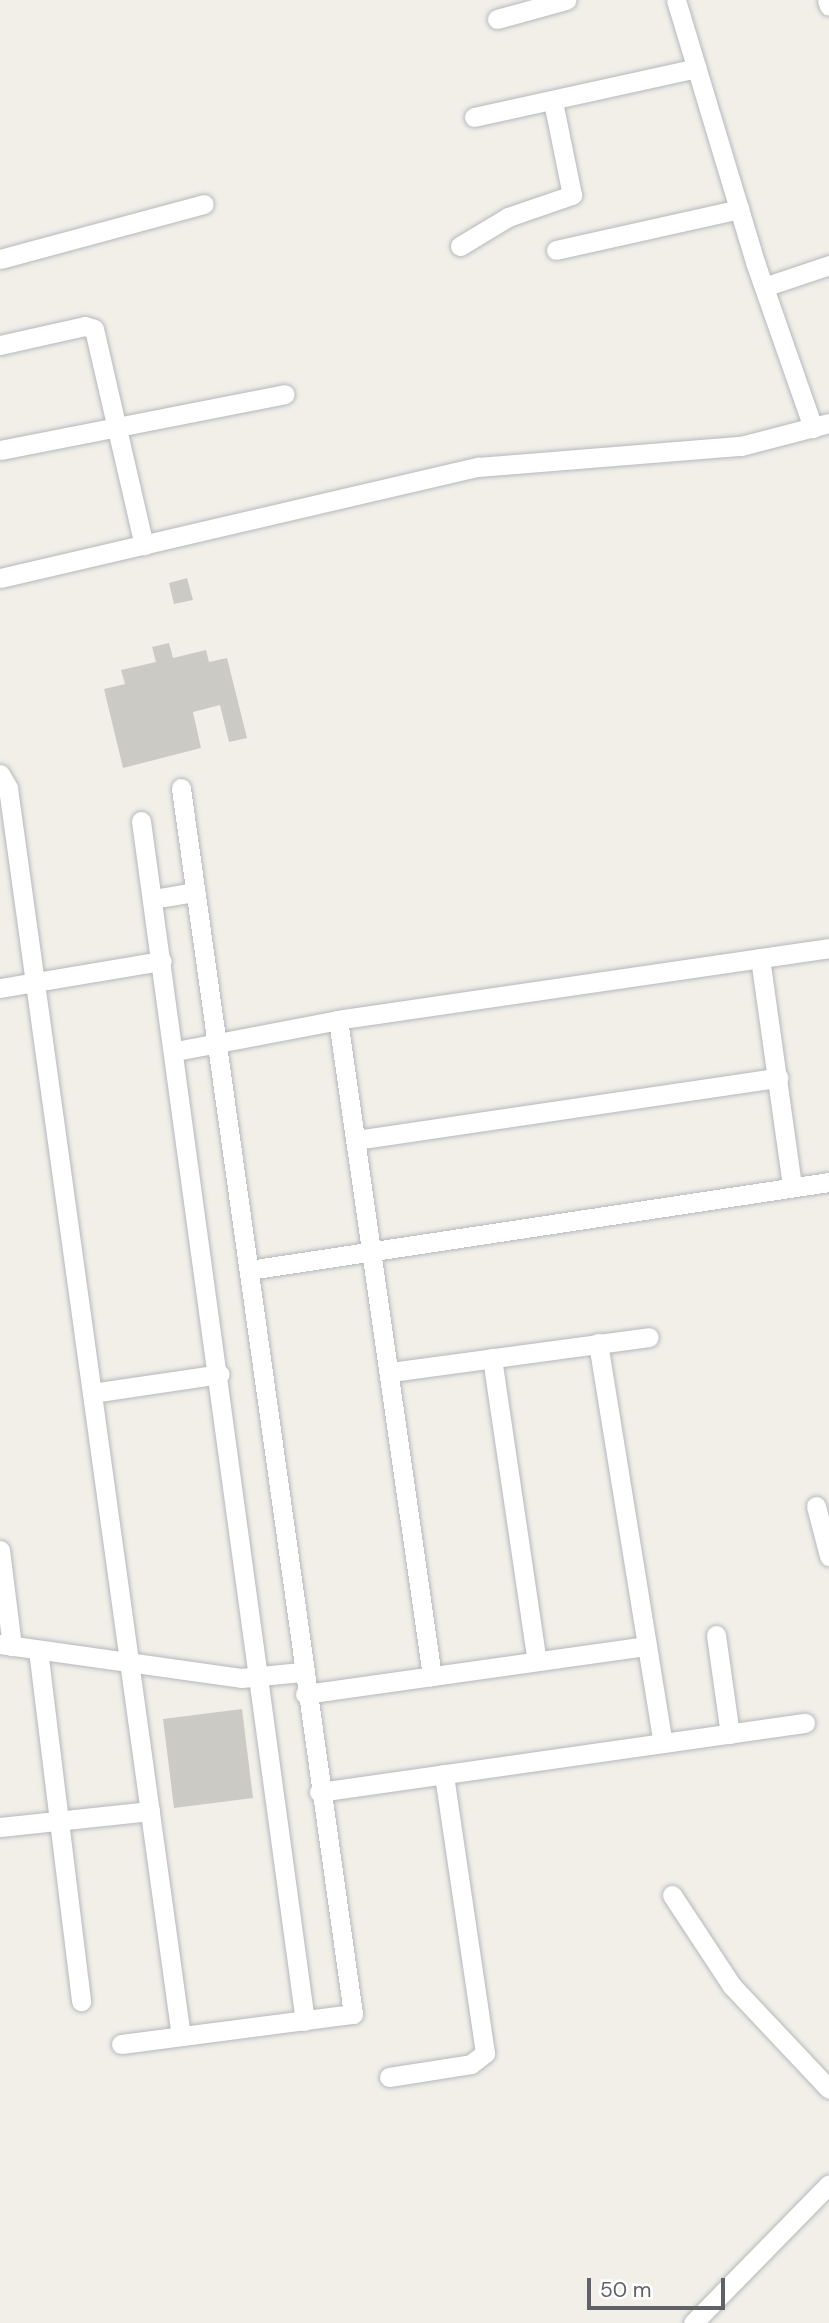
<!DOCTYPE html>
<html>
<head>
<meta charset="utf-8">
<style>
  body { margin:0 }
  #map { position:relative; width:829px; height:2323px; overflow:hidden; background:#f1efe8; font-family:"DM Sans",sans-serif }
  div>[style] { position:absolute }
  .building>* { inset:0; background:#cccac5 }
  .roads { filter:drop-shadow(0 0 2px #b5b8bc) drop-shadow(0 0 2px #b5b8bc) }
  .minor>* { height:19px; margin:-9.5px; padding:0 9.5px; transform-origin:9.5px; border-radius:9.5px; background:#fff }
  span { translate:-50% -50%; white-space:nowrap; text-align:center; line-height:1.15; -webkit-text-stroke:5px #fff; paint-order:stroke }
  .scale { position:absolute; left:587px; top:2278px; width:138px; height:32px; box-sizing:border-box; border:4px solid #5f6368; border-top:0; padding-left:9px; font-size:21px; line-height:24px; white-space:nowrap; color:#5f6368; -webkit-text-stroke:5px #fff; paint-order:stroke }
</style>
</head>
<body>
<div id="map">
  <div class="building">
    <i style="clip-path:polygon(187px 578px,193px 600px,174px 604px,169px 583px)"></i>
    <i style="clip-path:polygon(169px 643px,173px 658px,206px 650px,209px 662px,227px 658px,247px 738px,229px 742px,220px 705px,193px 712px,201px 748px,123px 768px,104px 689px,125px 684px,121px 670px,156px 662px,152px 647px)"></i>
    <i style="clip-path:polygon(242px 1709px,253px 1798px,174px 1808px,163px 1719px)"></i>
  </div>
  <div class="roads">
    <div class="minor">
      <i style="left:676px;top:0;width:274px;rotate:73.2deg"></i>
      <i style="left:755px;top:262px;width:176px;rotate:70.7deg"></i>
      <i style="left:827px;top:0;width:6px;rotate:72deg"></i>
      <i style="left:497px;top:19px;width:72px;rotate:-15.4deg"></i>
      <i style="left:474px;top:117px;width:228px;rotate:-12.4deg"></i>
      <i style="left:460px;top:246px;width:56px;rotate:-31.1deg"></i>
      <i style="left:508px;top:217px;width:68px;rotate:-19deg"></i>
      <i style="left:572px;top:195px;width:95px;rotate:-101.5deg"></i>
      <i style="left:556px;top:250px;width:188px;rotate:-12.6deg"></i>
      <i style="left:0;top:259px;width:211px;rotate:-15.1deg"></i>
      <i style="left:764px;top:287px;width:69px;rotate:-18.7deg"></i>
      <i style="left:0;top:345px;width:87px;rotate:-12.6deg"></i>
      <i style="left:85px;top:326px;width:9px;rotate:18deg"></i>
      <i style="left:94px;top:329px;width:222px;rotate:77deg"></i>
      <i style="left:0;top:450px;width:290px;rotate:-11.1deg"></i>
      <i style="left:0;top:578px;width:491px;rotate:-13.1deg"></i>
      <i style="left:478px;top:467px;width:264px;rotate:-4.6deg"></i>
      <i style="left:741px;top:446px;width:91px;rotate:-14.6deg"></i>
      <i style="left:0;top:774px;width:16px;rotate:60deg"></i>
      <i style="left:8px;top:788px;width:1260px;rotate:82.11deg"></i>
      <i style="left:141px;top:821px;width:1211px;rotate:82.22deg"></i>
      <i style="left:153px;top:899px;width:43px;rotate:-9.5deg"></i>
      <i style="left:760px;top:958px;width:230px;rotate:82deg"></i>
      <i style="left:0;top:988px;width:164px;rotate:-9.5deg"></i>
      <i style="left:338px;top:1020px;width:663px;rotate:81.85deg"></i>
      <i style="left:176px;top:1051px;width:170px;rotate:-10.8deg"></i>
      <i style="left:343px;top:1019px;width:491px;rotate:-8.3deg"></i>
      <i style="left:356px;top:1140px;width:427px;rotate:-8.4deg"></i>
      <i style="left:249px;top:1270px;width:587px;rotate:-8.63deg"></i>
      <i style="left:598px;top:1343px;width:405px;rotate:80.8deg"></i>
      <i style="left:492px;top:1358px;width:306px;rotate:81.6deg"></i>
      <i style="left:391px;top:1372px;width:260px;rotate:-7.7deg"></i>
      <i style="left:92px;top:1393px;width:129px;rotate:-8.4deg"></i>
      <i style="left:816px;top:1506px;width:52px;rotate:75.4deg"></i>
      <i style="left:0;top:1550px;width:97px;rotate:82.9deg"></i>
      <i style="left:716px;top:1635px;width:100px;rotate:82deg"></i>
      <i style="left:0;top:1644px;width:243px;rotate:8deg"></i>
      <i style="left:241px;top:1678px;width:60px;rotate:-5.7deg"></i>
      <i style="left:38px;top:1650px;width:354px;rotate:83deg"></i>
      <i style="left:305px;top:1694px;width:345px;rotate:-8deg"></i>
      <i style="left:319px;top:1792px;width:491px;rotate:-8.1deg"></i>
      <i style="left:0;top:1827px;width:151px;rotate:-6.1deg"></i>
      <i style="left:672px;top:1895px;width:109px;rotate:56.6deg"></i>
      <i style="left:732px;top:1986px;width:141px;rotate:46.7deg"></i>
      <i style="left:121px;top:2044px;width:234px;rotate:-7.4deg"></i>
      <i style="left:353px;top:2014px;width:1238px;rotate:-97.99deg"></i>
      <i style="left:389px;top:2077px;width:83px;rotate:-9deg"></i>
      <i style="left:471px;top:2064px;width:18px;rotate:-38deg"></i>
      <i style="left:485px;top:2053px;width:282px;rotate:-98.4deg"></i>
      <i style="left:693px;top:2323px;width:194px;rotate:-45.6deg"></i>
    </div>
  </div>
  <div class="scale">50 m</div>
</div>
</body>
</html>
